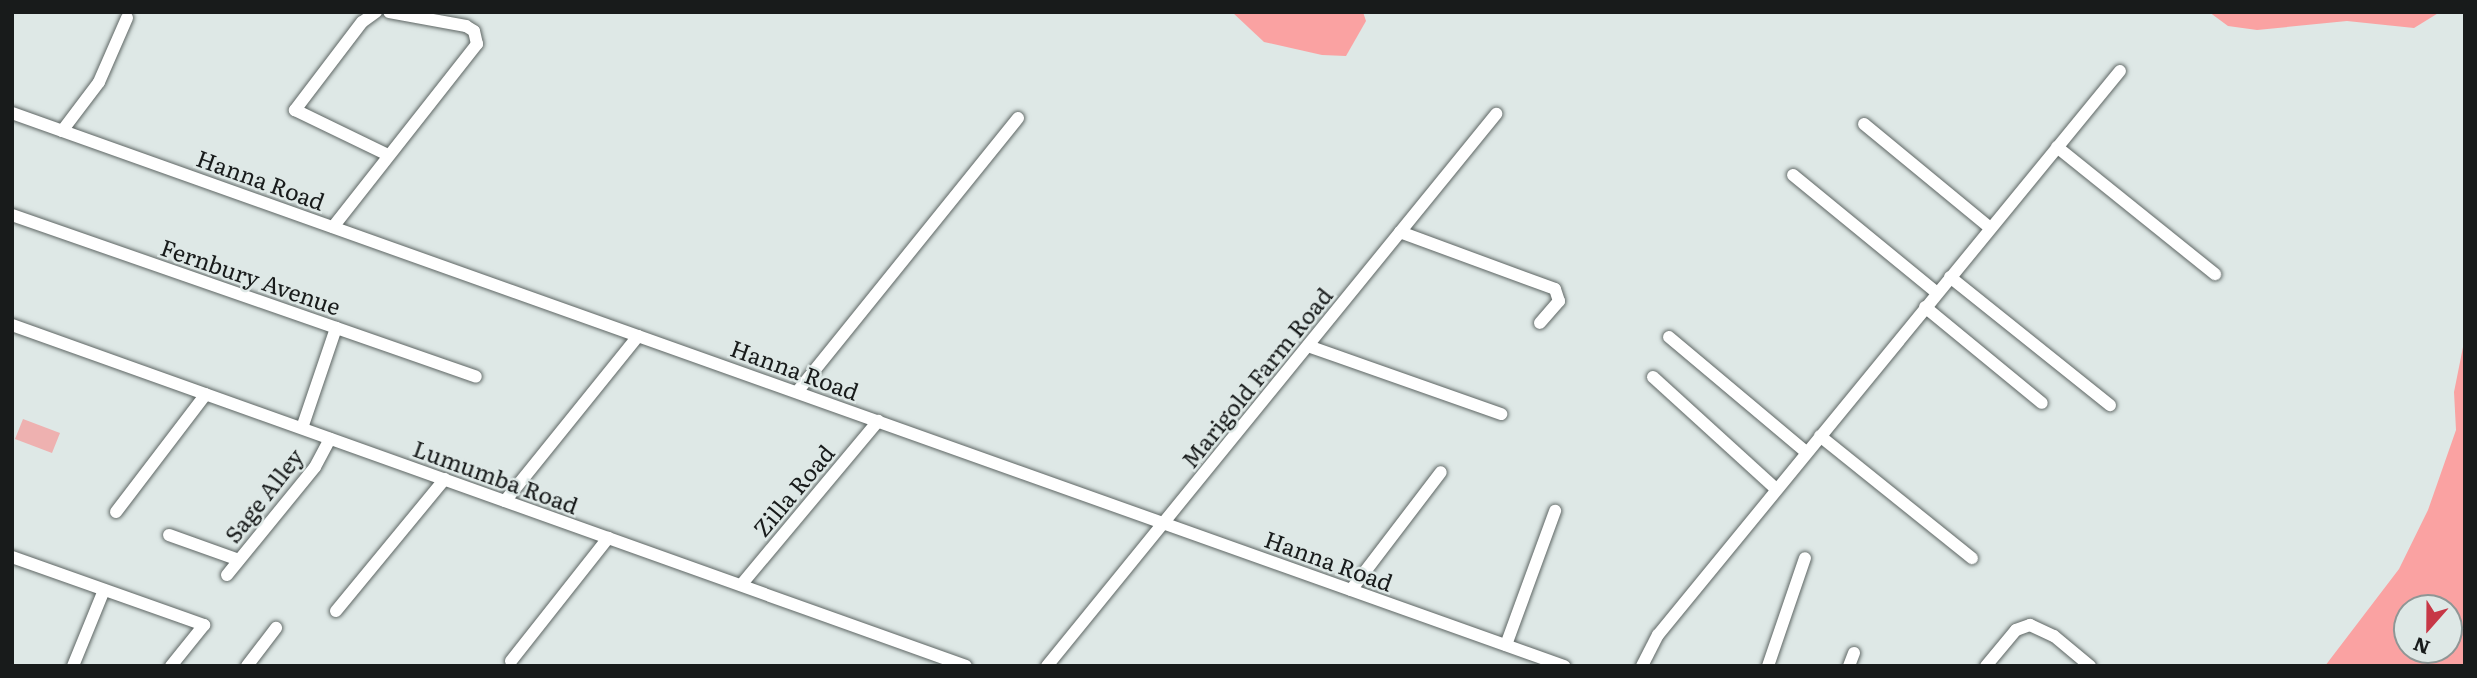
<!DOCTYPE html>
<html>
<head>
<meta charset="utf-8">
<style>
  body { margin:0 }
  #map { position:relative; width:2477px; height:678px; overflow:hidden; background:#dee8e6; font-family:Literata,serif }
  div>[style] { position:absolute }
  .green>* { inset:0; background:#eeb1b0 }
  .water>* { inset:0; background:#faa2a2 }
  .roads { filter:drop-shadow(0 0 2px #5e6664) drop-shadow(0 0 2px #5e6664) }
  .minor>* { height:12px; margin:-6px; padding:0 6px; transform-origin:6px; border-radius:6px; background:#fff }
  span { translate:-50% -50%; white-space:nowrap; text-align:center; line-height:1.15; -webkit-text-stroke:5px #dee8e6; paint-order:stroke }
  .street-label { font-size:23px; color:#181b1b }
  .frame { position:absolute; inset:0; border:14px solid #181b1b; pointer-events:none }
  .north { position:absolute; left:2393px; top:594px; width:70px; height:70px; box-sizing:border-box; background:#dee8e6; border:2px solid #8f9695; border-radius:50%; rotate:201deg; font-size:19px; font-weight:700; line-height:28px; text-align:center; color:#181b1b }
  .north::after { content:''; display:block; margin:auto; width:24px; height:32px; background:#c73746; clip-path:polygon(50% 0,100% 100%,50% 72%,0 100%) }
</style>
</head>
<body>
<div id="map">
  <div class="green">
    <i style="clip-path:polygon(23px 419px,60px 433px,52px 453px,15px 439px)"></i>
  </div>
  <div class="water">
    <i style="clip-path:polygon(1232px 12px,1363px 12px,1366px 21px,1346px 56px,1322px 55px,1264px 42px)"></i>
    <i style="clip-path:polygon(2209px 12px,2440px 12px,2414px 28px,2347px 21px,2257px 30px,2228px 26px)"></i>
    <i style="clip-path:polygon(evenodd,2465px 337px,2465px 666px,2325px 666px,2399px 569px,2428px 510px,2456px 430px,2454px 392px,2465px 337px,2407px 608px,2449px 608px,2449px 650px,2407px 650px,2407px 608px)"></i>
  </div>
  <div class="roads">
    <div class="minor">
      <i style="left:376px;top:12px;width:17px;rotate:144deg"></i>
      <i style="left:362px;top:22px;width:111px;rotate:127.3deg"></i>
      <i style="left:295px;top:110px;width:103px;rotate:25.8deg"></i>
      <i style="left:12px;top:113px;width:1648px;rotate:19.61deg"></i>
      <i style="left:1864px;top:124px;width:163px;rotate:39.5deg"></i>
      <i style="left:62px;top:131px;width:61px;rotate:-52.9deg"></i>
      <i style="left:99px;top:82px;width:70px;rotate:-66.4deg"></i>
      <i style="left:2057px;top:147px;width:203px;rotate:38.8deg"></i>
      <i style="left:1793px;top:175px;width:186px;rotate:39.3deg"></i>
      <i style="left:12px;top:215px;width:491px;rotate:19.2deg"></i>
      <i style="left:333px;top:227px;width:233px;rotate:-51.8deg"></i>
      <i style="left:477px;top:44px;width:13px;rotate:-103deg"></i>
      <i style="left:474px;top:31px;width:9px;rotate:-148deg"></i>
      <i style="left:466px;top:26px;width:78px;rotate:-169.7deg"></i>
      <i style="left:1400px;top:232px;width:165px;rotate:20.2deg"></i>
      <i style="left:1555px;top:289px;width:13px;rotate:72deg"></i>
      <i style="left:1559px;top:301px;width:29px;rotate:131deg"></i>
      <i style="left:1950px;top:277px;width:205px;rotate:38.7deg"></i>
      <i style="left:1925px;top:307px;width:151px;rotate:39.4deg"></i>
      <i style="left:12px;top:325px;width:1013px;rotate:19.67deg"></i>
      <i style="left:1669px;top:337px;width:179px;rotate:40deg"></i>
      <i style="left:1308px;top:346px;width:205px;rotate:19.4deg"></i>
      <i style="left:1653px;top:377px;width:166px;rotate:42.3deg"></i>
      <i style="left:797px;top:392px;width:352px;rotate:-51.1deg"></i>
      <i style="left:302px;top:428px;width:106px;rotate:-71.2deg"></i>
      <i style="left:1820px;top:436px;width:195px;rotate:38.8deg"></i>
      <i style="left:505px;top:501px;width:212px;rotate:-51.1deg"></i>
      <i style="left:116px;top:512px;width:148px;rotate:-52.7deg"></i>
      <i style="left:169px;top:535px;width:74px;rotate:19.7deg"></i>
      <i style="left:12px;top:557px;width:204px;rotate:19.5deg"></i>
      <i style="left:204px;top:625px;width:53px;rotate:128.8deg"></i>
      <i style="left:227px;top:575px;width:139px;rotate:-50.8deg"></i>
      <i style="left:315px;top:467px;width:32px;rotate:-62deg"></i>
      <i style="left:741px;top:585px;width:214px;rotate:-50.1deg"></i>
      <i style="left:1351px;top:590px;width:148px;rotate:-52.7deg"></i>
      <i style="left:336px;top:611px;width:171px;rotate:-50.5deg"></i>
      <i style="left:1506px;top:645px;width:143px;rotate:-69.9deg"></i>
      <i style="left:511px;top:661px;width:157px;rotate:-51.7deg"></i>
      <i style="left:73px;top:666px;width:82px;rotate:-67.8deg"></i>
      <i style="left:247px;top:666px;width:48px;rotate:-52.7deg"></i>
      <i style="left:1047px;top:666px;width:712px;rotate:-50.87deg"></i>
      <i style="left:1642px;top:666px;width:35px;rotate:-63deg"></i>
      <i style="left:1658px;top:635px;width:729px;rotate:-50.68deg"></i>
      <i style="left:1768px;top:666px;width:114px;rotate:-71.1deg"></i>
      <i style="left:1849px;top:666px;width:14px;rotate:-69deg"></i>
      <i style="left:1986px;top:666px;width:47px;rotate:-50.2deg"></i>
      <i style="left:2016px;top:630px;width:15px;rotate:-20deg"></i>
      <i style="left:2030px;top:625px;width:26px;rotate:25deg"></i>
      <i style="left:2054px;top:636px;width:47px;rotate:39.8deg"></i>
    </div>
  </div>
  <div class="street-label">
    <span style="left:261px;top:179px;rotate:20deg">Hanna Road</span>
    <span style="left:251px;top:276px;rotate:19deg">Fernbury Avenue</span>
    <span style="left:795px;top:369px;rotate:20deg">Hanna Road</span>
    <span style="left:1256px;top:377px;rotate:-51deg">Marigold Farm Road</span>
    <span style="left:496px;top:476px;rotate:20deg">Lumumba Road</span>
    <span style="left:793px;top:490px;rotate:-50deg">Zilla Road</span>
    <span style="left:263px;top:495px;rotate:-52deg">Sage Alley</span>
    <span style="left:1329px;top:560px;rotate:20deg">Hanna Road</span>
  </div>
  <div class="frame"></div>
  <div class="north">N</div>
</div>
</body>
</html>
